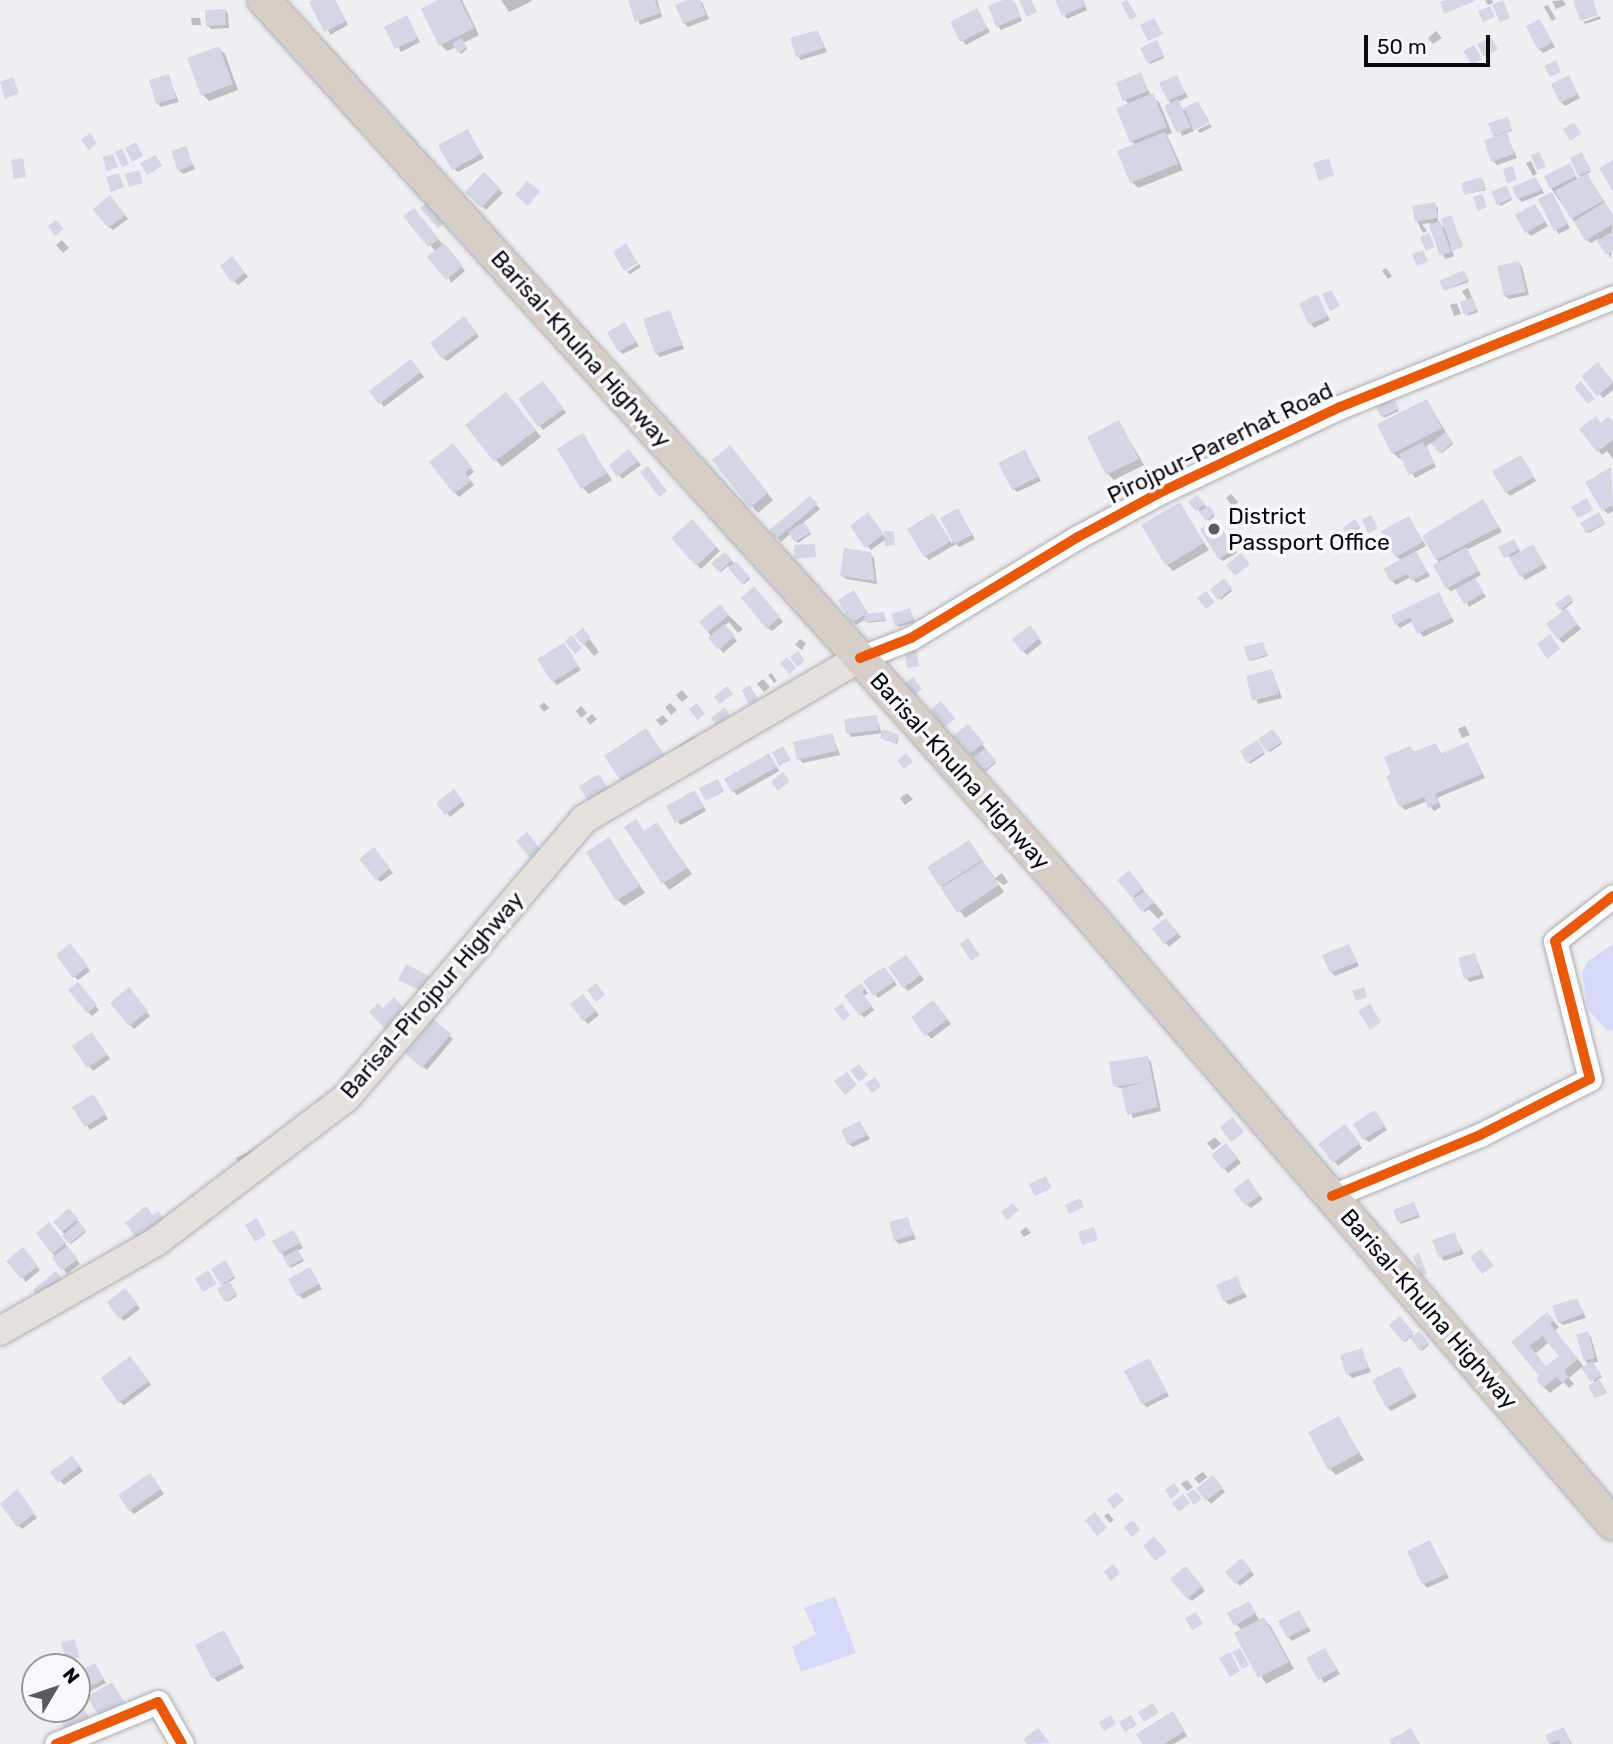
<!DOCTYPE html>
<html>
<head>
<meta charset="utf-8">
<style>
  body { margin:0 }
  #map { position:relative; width:1613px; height:1744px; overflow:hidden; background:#eeeef3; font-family:Rubik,sans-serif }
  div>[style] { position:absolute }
  .water>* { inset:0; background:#d6d8f8 }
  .shadow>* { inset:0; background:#0003 }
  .building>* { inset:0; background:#d4d5e5 }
  .roads { filter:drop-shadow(0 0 2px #adadb1) drop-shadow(0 0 2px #adadb1) }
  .minor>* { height:23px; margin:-11.5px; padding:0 11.5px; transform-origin:11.5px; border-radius:11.5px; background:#fcfcfd }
  .major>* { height:28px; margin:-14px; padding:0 14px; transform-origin:14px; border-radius:14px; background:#e6e0dc }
  .highway>* { height:32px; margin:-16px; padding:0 16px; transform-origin:16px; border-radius:16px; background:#d7cec7 }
  .cycleway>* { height:10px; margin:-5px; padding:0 5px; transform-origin:5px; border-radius:5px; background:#e8590c }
  .dots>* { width:19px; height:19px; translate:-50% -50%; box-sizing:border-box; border:4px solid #f9f9fd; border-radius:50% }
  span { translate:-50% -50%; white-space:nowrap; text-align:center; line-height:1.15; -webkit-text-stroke:7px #f9f9fd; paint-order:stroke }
  .street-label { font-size:23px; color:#0b0b0f }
  .poi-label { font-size:23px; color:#0b0b0f }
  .left { translate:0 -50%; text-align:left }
  .north { position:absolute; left:21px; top:1653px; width:70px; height:70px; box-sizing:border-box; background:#f9f9fd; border:2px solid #9a9a9e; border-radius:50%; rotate:51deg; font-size:19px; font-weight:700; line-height:28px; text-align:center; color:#0b0b0f }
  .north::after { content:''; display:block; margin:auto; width:24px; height:32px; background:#5a5a5f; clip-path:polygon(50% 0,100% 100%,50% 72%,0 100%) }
  .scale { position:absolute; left:1364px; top:35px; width:126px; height:32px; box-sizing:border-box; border:4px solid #0b0b0f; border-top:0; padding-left:9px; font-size:21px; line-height:24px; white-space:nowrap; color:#0b0b0f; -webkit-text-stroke:5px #f9f9fd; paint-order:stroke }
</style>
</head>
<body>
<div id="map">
  <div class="water">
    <i style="clip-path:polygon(1613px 944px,1613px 1030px,1607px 1031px,1588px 1009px,1582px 972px,1588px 961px)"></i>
    <i style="clip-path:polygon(835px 1596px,856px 1653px,801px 1672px,792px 1647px,816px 1634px,804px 1608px)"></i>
  </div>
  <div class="shadow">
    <i style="clip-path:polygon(317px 0,335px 0,348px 25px,330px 35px)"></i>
    <i style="clip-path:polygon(442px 0,462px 0,479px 35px,463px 43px,467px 49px,461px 54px,456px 47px,447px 51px,441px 45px)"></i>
    <i style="clip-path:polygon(501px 0,531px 0,532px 1px,509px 12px)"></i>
    <i style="clip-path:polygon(630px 0,657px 0,662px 17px,640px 25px)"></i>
    <i style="clip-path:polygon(693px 0,702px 2px,709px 19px,688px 27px,684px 23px)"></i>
    <i style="clip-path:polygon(1008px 0,1015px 3px,1022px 21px,1001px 30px,998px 26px)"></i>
    <i style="clip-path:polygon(1057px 0,1083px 0,1087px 10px,1067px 19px)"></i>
    <i style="clip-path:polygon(1485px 0,1492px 0,1493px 3px,1488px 5px)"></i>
    <i style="clip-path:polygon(1563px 0,1566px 5px,1556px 9px,1552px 1px)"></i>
    <i style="clip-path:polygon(1548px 5px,1556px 19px,1552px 21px,1544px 7px)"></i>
    <i style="clip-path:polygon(225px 10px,228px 14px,229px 28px,211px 29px,207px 25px)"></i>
    <i style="clip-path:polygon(977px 10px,990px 32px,966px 45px,952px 23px)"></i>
    <i style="clip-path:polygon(1600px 16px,1601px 19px,1585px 24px,1583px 22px)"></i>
    <i style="clip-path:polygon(406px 17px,420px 42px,401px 52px,386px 27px)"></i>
    <i style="clip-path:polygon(191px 18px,200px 18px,201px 25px,192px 25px)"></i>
    <i style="clip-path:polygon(1540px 21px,1555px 47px,1543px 53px,1539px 49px)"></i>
    <i style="clip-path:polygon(1436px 31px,1442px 38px,1433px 44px,1428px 38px)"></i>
    <i style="clip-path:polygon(818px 32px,827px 52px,801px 60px,798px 56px)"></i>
    <i style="clip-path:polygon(1158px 44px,1164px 58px,1150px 64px,1142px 49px)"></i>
    <i style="clip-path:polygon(218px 48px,225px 54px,238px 90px,209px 101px,203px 95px)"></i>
    <i style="clip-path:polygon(1140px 74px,1151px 96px,1159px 102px,1172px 133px,1167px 135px,1183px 170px,1138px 188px,1132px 182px,1136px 145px,1131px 141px,1130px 105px,1125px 100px)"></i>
    <i style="clip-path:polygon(168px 76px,179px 102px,161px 107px,157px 103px)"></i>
    <i style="clip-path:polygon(1176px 77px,1188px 97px,1178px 102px,1184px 110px,1198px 103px,1209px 121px,1195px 128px,1191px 124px,1194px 131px,1182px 136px,1169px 100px)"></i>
    <i style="clip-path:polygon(1568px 78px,1580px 98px,1565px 106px,1561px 102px)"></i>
    <i style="clip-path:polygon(1509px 120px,1512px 131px,1505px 133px,1517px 158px,1497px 165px,1493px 161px,1497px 138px,1494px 135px)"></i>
    <i style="clip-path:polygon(1210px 124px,1212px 127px,1200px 133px,1197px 130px)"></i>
    <i style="clip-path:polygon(467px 131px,484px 158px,458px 172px,454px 169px)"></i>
    <i style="clip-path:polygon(185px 148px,195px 169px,183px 174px,179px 170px)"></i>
    <i style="clip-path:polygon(1583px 156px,1591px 172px,1586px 174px,1613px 215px,1611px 258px,1598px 239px,1591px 243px,1587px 240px,1551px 188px,1570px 166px,1578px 180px,1582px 178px,1579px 175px)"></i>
    <i style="clip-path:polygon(1531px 161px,1537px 174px,1533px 176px,1526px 163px)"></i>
    <i style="clip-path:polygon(484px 175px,503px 193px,486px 210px,468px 192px)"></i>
    <i style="clip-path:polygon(1536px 179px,1544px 193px,1522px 202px,1518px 198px)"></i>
    <i style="clip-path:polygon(1483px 180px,1486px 190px,1466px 194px)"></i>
    <i style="clip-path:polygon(1507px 189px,1512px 200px,1500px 206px,1494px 193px)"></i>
    <i style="clip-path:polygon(1551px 194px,1570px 228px,1559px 234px,1556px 230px)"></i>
    <i style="clip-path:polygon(114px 201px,128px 219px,113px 230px,109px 227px)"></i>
    <i style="clip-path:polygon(1434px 204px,1438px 208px,1438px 222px,1448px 231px,1450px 217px,1463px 245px,1454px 249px,1450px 245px,1454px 256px,1445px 259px,1430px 223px,1422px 224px,1427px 231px,1423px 233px,1417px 221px)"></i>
    <i style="clip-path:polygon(1538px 210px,1548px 226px,1531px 236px,1527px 232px)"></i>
    <i style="clip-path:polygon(417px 214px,465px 271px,451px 283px,436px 252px,406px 217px)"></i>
    <i style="clip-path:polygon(62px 240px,69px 248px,63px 253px,56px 245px)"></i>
    <i style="clip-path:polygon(236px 262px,248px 277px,238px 285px,234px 281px)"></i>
    <i style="clip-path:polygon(1519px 263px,1522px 267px,1529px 295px,1509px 299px,1505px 296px)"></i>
    <i style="clip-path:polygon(639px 264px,641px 267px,630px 274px,627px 272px)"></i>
    <i style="clip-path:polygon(1386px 268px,1392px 276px,1388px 279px,1382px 271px)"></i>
    <i style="clip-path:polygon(1465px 273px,1469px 282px,1445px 290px)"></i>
    <i style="clip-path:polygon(1468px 288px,1478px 312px,1467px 316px,1468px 301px,1462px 291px)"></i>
    <i style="clip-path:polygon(1317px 297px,1330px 320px,1314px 328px,1311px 324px)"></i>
    <i style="clip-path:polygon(1457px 303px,1461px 314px,1454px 316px,1450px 305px)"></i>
    <i style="clip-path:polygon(670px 312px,684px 349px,660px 357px,656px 353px)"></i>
    <i style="clip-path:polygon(468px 322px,479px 337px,447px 361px,443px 358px)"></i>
    <i style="clip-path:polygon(625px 324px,639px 346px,623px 354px,619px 351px)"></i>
    <i style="clip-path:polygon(415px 365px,424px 377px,384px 407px,372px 391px)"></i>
    <i style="clip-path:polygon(1602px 368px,1613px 382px,1613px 390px,1603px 398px,1584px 376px)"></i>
    <i style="clip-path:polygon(547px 387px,566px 413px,543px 430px,520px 400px)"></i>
    <i style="clip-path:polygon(1394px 400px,1399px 411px,1384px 418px,1378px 405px)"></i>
    <i style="clip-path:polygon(512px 401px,541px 437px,502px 467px,467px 425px)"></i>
    <i style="clip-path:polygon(1427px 401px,1453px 444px,1442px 453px,1433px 442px,1426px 446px,1436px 467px,1415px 478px,1403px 458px,1400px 459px,1393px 453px)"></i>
    <i style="clip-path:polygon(1119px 422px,1144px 465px,1114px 480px,1108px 474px)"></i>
    <i style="clip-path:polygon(1613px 424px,1613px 459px,1607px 451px,1602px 455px,1582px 430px)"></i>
    <i style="clip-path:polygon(582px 435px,612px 480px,589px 494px,583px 488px)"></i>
    <i style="clip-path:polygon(457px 449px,474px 472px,468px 477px,474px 485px,459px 497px,455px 493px)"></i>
    <i style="clip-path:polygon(1025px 452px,1041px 481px,1017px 492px,1014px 489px)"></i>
    <i style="clip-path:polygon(736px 454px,773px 500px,758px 513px,752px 506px)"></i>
    <i style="clip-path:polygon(633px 455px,641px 465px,622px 479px,619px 475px)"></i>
    <i style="clip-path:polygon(1521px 457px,1536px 481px,1510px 496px,1506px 492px)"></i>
    <i style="clip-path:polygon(1610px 470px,1613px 511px,1608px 514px,1604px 510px)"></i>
    <i style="clip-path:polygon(1231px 494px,1238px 502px,1233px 507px,1226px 498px)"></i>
    <i style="clip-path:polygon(1197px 497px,1215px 516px,1209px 521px,1191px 502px)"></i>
    <i style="clip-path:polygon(810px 498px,820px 509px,803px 523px,811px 534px,798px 543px,791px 533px,781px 542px,771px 530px)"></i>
    <i style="clip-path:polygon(1179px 504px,1209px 550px,1173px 571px,1167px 565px)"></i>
    <i style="clip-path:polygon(1486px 505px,1502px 532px,1466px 550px,1481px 575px,1474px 579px,1486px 597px,1469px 607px,1457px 588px,1451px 591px,1447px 588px,1437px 559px)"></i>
    <i style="clip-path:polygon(958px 510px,975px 539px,959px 547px,956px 544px,929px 560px,925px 556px,933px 515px,952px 544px)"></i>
    <i style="clip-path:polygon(1600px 516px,1605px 524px,1589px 533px,1587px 532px)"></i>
    <i style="clip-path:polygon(872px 518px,886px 539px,871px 550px,867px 546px)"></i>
    <i style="clip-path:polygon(1409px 518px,1426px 546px,1415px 552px,1430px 576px,1416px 583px,1411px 577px,1396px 585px,1392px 581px,1401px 561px,1396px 556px)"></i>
    <i style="clip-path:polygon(1355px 521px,1360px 528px,1357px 530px,1367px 542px,1356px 551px,1348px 542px,1353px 537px,1345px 528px)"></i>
    <i style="clip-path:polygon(692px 522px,720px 551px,701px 569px,673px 539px)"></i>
    <i style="clip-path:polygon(1217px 522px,1237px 553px,1223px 561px,1219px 558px)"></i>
    <i style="clip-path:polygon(1515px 542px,1521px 553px,1533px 546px,1547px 568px,1525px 580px,1510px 556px,1505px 557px)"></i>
    <i style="clip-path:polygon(725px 554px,750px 579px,744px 584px,728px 566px,721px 572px,714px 563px)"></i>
    <i style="clip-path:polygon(870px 554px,874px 558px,877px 584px,846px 579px,842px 575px)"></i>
    <i style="clip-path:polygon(1224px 581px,1232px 591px,1221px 600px,1213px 590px)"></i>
    <i style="clip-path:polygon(758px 592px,783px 622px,772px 631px,768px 628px)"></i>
    <i style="clip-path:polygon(854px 592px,869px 615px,884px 614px,886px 621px,868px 623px,865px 620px,856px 625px,852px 621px)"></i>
    <i style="clip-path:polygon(1439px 594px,1454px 622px,1423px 637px,1413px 621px,1400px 628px,1397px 624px)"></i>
    <i style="clip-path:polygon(1569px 596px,1573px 602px,1565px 609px,1581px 629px,1563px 643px,1559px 639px,1564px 612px,1557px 604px)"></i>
    <i style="clip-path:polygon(719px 606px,743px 629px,738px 633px,729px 622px,724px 626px,737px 641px,723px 653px,701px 622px)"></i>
    <i style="clip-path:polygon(910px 610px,915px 622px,898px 627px,896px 625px)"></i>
    <i style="clip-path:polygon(583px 630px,599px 652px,594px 656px,584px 644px)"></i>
    <i style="clip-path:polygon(1033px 631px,1042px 643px,1027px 655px,1023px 651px)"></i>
    <i style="clip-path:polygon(800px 639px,806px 643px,802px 650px,795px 645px)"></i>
    <i style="clip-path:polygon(1263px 644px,1268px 656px,1251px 661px,1250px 660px)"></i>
    <i style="clip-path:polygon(568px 649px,581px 670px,557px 685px,553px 681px)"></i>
    <i style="clip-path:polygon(1272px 671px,1282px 698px,1258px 704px,1248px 677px)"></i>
    <i style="clip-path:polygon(771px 673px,777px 681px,774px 683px,768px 675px)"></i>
    <i style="clip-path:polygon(763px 679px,770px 687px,764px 692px,757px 684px)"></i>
    <i style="clip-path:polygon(682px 690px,688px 697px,682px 702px,676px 695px)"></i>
    <i style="clip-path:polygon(544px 702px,549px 708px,544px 712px,539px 706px)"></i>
    <i style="clip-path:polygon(670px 703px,677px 710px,671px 715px,665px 707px)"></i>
    <i style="clip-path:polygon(581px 706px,587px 713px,581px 718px,576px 711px)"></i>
    <i style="clip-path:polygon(592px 714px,597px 719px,590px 725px,586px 719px)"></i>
    <i style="clip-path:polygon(663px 715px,668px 721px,661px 726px,656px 720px)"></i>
    <i style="clip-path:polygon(876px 717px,881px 731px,899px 738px,897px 744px,883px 739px,883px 733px,852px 737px,848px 733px)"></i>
    <i style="clip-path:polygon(1465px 726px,1470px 735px,1462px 738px,1458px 729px)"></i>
    <i style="clip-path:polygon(972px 730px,996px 763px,985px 772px,955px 736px)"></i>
    <i style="clip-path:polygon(1273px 731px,1282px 744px,1270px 752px,1261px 739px)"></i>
    <i style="clip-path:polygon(832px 735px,840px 755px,803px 763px,799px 759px)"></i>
    <i style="clip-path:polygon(694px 736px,701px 745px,686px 755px,679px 746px)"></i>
    <i style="clip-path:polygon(1259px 744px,1265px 754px,1250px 764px,1242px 752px)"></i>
    <i style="clip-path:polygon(1468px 744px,1485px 778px,1437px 798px,1441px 807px,1434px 811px,1427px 801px,1405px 810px,1401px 806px,1388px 777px,1393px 775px,1410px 748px,1414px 752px,1436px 745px,1442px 755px)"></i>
    <i style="clip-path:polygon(772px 759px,779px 771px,737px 795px,733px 791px)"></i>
    <i style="clip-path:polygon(907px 793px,913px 799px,905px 805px,900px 798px)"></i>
    <i style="clip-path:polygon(457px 795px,465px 805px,450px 817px,447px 813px)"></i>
    <i style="clip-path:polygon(698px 796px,706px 811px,681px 825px,677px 821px)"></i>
    <i style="clip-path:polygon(636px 821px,645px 833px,657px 825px,692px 874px,669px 890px,626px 828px)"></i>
    <i style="clip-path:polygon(609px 839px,645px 893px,624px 906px,618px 900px)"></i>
    <i style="clip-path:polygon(972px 846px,995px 878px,1002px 873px,1008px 882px,1004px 885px,995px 879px,1004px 892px,965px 918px,929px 868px)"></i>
    <i style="clip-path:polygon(377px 853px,393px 873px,381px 882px,377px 879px)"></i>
    <i style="clip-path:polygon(1132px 877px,1164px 914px,1158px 919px,1149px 909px,1145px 912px,1120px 880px)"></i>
    <i style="clip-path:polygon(1169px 924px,1181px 937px,1169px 947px,1154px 929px)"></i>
    <i style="clip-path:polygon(1349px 946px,1359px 966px,1335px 976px,1331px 972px)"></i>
    <i style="clip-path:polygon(74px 949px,90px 971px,78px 980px,74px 976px)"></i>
    <i style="clip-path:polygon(1475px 955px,1484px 978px,1470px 982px,1466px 978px)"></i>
    <i style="clip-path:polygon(910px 961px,924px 980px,908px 991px,904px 987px)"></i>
    <i style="clip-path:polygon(888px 973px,897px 985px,878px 998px,875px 994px)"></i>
    <i style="clip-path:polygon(861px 985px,868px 993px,864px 996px,874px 1010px,864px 1018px,847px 996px)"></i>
    <i style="clip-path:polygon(82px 988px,99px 1010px,92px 1016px,88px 1012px)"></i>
    <i style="clip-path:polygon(132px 993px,150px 1016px,134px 1029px,130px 1025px)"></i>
    <i style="clip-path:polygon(587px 1000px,599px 1015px,588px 1024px,584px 1020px)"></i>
    <i style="clip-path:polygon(937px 1006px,951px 1024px,931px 1039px,913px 1017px)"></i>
    <i style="clip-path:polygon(433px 1022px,453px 1039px,427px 1070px,407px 1053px)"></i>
    <i style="clip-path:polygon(95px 1038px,110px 1059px,93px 1071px,74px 1046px)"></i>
    <i style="clip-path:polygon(1147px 1058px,1151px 1062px,1161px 1111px,1133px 1118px,1123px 1089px,1115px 1086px)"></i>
    <i style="clip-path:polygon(93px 1096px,108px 1119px,90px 1130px,75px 1107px)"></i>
    <i style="clip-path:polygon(1378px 1116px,1387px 1130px,1369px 1142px,1365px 1139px)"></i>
    <i style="clip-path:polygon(860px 1123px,870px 1139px,853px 1147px,849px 1144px)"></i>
    <i style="clip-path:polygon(1349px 1130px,1362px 1148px,1338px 1166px,1321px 1144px)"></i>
    <i style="clip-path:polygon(1215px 1137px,1221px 1144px,1213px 1150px,1207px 1143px)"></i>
    <i style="clip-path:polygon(254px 1149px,257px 1153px,242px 1169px,236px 1158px)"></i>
    <i style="clip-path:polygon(1230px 1149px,1241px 1163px,1228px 1173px,1213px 1155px)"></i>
    <i style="clip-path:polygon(1251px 1185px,1263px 1199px,1251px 1208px,1247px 1205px)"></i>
    <i style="clip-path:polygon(1415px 1206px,1420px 1217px,1401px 1224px,1400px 1222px)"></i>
    <i style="clip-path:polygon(69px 1210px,86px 1232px,71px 1244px,55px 1222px)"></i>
    <i style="clip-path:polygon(907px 1219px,916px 1239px,899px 1244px,895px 1240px)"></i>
    <i style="clip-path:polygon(1026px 1227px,1031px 1233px,1024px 1237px,1020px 1232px)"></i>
    <i style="clip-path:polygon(53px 1228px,80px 1264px,67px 1274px,38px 1233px)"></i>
    <i style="clip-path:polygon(293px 1232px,303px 1248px,297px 1251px,304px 1261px,291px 1268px,275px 1242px)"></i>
    <i style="clip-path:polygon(1454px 1234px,1464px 1254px,1444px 1261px,1441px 1257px)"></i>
    <i style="clip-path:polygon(27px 1253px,40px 1270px,26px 1282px,9px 1261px)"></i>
    <i style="clip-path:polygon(226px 1264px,235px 1278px,228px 1283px,237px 1296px,227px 1302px,223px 1283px)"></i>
    <i style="clip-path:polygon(313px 1273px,322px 1289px,303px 1299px,299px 1295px)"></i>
    <i style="clip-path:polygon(1236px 1279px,1247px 1297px,1229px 1305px,1225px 1301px)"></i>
    <i style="clip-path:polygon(129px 1294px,140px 1309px,124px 1321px,120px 1318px)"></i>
    <i style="clip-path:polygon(1577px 1300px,1586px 1318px,1563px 1325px,1559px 1322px)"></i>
    <i style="clip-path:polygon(1400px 1318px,1414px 1337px,1419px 1333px,1429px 1345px,1422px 1351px,1411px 1337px,1405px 1342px,1391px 1325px)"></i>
    <i style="clip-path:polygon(evenodd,1553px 1320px,1559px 1327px,1555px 1331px,1585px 1368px,1589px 1365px,1585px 1360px,1587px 1333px,1591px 1337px,1598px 1362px,1592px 1363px,1602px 1377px,1597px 1380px,1607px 1393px,1597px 1397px,1590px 1387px,1596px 1384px,1582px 1367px,1569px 1378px,1574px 1384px,1569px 1388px,1564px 1382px,1550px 1393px,1544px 1387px,1542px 1377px,1513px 1342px,1553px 1320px,1549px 1342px,1561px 1356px,1546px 1368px,1535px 1354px,1549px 1342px)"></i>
    <i style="clip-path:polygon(1361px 1350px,1371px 1372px,1352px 1378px,1348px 1374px)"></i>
    <i style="clip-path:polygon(1149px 1360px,1169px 1396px,1147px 1407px,1143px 1404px)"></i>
    <i style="clip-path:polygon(134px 1362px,151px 1385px,124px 1405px,120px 1402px)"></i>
    <i style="clip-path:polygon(1399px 1368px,1417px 1397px,1391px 1411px,1387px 1407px)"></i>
    <i style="clip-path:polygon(1338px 1418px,1364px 1460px,1336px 1475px,1330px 1469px)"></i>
    <i style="clip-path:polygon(76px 1462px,83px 1471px,64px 1485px,53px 1472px)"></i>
    <i style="clip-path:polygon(1203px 1472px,1207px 1477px,1199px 1484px,1194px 1478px)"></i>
    <i style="clip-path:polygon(154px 1479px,164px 1494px,134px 1514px,130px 1510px)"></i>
    <i style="clip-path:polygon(1187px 1480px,1193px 1487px,1187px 1491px,1181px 1484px)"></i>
    <i style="clip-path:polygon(1217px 1482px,1225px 1492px,1211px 1504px,1207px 1500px)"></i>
    <i style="clip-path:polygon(20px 1495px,37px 1518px,22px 1529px,18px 1525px)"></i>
    <i style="clip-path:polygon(1108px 1513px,1114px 1520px,1110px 1523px,1104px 1516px)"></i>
    <i style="clip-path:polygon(1430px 1542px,1449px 1578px,1427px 1588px,1424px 1584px)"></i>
    <i style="clip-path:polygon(1246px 1564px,1254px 1575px,1240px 1586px,1236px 1582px)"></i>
    <i style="clip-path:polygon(1190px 1572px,1205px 1591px,1192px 1601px,1188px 1598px)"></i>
    <i style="clip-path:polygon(1249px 1603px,1260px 1621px,1263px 1619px,1270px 1625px,1294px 1669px,1266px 1684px,1236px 1634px,1242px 1631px,1236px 1624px)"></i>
    <i style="clip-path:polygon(1298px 1612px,1311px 1631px,1292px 1641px,1288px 1637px)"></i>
    <i style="clip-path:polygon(223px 1632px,244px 1668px,218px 1682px,214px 1678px)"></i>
    <i style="clip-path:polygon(1325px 1650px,1340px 1674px,1324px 1683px,1309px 1658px)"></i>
    <i style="clip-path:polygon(95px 1665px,106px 1683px,79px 1697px,77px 1674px)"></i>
    <i style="clip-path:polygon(1176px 1717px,1187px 1736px,1174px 1744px,1144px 1744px)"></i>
    <i style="clip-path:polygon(1564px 1729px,1572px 1744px,1551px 1744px,1550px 1743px)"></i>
  </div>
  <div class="building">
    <i style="clip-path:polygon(313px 0,335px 0,346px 21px,324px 32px,309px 2px)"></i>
    <i style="clip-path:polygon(438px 0,460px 0,474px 28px,439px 46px,421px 9px)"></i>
    <i style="clip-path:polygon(628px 0,655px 0,660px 13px,635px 22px)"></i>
    <i style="clip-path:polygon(688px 0,700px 0,706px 15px,683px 24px,675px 5px)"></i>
    <i style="clip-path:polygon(1003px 0,1013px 0,1020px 17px,996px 27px,988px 6px)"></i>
    <i style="clip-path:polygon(1019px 0,1031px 0,1037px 12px,1027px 17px)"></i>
    <i style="clip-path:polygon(1055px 0,1082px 0,1085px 6px,1062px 16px)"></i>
    <i style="clip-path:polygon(1127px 0,1137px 16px,1130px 20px,1121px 3px)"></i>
    <i style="clip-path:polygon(1446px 0,1475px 0,1475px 1px,1444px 14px,1440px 2px)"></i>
    <i style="clip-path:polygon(1503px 0,1510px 18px,1500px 22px,1492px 5px)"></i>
    <i style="clip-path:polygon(1573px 0,1593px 0,1598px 15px,1580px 21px)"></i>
    <i style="clip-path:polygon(1490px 6px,1495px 17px,1483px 22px,1478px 11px)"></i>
    <i style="clip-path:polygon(977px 8px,988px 28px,960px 42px,950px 22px)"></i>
    <i style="clip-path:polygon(225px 9px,226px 25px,206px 26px,205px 10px)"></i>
    <i style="clip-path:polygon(407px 15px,418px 38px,395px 49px,384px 27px)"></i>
    <i style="clip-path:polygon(1154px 18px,1163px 34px,1148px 41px,1140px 25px)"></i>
    <i style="clip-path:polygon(1540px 19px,1552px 43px,1538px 50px,1526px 26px)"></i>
    <i style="clip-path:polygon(818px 30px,824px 48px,796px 57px,790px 38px)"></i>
    <i style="clip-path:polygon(1491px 37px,1498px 49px,1484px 57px,1477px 44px)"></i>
    <i style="clip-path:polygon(461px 38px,467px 47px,458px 53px,452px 44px)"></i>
    <i style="clip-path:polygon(1157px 40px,1164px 56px,1147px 63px,1140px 48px)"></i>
    <i style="clip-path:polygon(1474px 45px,1482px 59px,1472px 65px,1463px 51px)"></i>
    <i style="clip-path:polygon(219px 46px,233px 84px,201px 96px,187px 58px)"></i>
    <i style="clip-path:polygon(1556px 60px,1561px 72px,1550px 77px,1544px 66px)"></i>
    <i style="clip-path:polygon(1141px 72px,1148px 91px,1123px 101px,1116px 83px)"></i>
    <i style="clip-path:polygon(169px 74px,176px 98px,156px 104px,149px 80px)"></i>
    <i style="clip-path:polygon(1177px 75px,1185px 93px,1168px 101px,1159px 83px)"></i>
    <i style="clip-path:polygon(1569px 75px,1578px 94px,1560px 103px,1551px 84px)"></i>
    <i style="clip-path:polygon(13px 77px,19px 93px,5px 99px,0 82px)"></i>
    <i style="clip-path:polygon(1153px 93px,1167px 127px,1130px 142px,1116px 108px)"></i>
    <i style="clip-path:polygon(1178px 99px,1191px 127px,1177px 133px,1164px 106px)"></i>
    <i style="clip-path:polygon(1198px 101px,1209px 123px,1194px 130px,1184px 108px)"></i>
    <i style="clip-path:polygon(1508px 117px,1512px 130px,1493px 136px,1488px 123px)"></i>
    <i style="clip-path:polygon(1574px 122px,1581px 134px,1570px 141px,1563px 129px)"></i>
    <i style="clip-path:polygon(468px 129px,481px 154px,452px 170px,438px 145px)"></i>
    <i style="clip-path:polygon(1165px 132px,1178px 164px,1130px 183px,1117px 151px)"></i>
    <i style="clip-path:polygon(1507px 132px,1514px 154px,1491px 162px,1484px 140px)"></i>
    <i style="clip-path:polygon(90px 133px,97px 143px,89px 150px,81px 140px)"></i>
    <i style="clip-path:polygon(136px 142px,143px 156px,132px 162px,125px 148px)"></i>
    <i style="clip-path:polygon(186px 146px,193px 165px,178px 171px,171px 151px)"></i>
    <i style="clip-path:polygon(122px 149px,129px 164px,122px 167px,115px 152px)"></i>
    <i style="clip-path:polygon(1539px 152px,1546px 167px,1537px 170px,1531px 155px)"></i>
    <i style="clip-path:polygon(1582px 152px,1591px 170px,1578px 176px,1570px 158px)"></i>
    <i style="clip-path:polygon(113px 154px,118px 167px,107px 171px,102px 157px)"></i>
    <i style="clip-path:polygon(156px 155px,162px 166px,147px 175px,140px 163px)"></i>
    <i style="clip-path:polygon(23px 158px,26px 177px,14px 179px,11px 160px)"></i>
    <i style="clip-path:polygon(1329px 158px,1334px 175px,1319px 181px,1313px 163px)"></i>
    <i style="clip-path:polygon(1613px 160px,1613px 192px,1599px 168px)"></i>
    <i style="clip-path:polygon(1570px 163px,1576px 176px,1550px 189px,1544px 176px)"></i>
    <i style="clip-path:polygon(1513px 166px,1517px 180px,1507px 183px,1503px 169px)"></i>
    <i style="clip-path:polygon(139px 170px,143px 183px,129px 187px,125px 174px)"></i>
    <i style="clip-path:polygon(484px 172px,500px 188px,481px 208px,465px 192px)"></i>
    <i style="clip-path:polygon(119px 173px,124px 187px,111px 192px,106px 177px)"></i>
    <i style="clip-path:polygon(1587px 173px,1603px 201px,1571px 219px,1555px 191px)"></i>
    <i style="clip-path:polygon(1482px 177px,1485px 189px,1464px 195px,1461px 183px)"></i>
    <i style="clip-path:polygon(1536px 177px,1541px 190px,1517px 199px,1512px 187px)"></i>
    <i style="clip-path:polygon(527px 181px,540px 191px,528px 206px,515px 195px)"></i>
    <i style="clip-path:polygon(1506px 185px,1512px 198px,1497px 205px,1491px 192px)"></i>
    <i style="clip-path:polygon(1552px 192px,1568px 224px,1554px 231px,1538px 199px)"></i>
    <i style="clip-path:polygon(1482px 194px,1487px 207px,1478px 211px,1473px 197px)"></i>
    <i style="clip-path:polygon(110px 195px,125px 215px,108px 228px,93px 209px)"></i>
    <i style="clip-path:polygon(428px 202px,445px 222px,438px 228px,420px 208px)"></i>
    <i style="clip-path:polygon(1435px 202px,1438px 218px,1415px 222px,1412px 206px)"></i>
    <i style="clip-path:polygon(1605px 202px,1613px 215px,1613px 224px,1585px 241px,1574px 221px)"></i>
    <i style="clip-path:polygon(1535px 204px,1545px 222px,1525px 233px,1515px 215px)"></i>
    <i style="clip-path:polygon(414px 208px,439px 239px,428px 247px,403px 216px)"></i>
    <i style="clip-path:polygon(1451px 215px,1463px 247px,1453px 251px,1441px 219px)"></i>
    <i style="clip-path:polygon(56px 220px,64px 229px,55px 236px,48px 226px)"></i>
    <i style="clip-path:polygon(1440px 221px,1451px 252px,1440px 256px,1429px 225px)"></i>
    <i style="clip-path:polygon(1613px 231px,1613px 251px,1606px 255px,1597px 241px)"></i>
    <i style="clip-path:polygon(1429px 233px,1435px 247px,1426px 251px,1420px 237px)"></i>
    <i style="clip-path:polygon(444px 243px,463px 266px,446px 280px,427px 257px)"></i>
    <i style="clip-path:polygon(626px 243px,638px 263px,624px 271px,613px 252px)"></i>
    <i style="clip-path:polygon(1423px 250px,1428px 261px,1417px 266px,1412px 254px)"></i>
    <i style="clip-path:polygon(232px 256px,245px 273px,232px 283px,220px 266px)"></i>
    <i style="clip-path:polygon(1519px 261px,1526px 292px,1504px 296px,1497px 266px)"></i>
    <i style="clip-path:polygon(1464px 270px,1468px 280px,1444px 291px,1439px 281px)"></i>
    <i style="clip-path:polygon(1331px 290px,1340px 306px,1330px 311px,1322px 294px)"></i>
    <i style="clip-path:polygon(1317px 294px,1328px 316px,1309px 325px,1299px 304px)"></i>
    <i style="clip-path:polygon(1473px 297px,1477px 310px,1464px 315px,1460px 302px)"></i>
    <i style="clip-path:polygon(670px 310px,682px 345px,655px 354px,643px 319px)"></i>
    <i style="clip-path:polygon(464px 316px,477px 333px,442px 359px,430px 343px)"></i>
    <i style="clip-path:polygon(625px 322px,636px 342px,618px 352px,607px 332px)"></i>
    <i style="clip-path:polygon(411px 359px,421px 372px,379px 404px,369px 391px)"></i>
    <i style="clip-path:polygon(1598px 362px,1613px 383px,1597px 396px,1581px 376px)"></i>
    <i style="clip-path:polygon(543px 381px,564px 409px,538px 427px,518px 399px)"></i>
    <i style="clip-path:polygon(1581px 381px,1595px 399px,1588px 404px,1574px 387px)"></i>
    <i style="clip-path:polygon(506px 392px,536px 430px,494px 462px,465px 425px)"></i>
    <i style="clip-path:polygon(1393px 396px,1399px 409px,1381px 417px,1375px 404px)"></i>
    <i style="clip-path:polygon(1427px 399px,1442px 428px,1392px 454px,1377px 424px)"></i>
    <i style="clip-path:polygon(1596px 416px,1601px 423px,1608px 416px,1613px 422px,1613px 440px,1597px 452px,1579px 429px)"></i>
    <i style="clip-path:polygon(1119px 420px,1139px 459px,1106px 475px,1087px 437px)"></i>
    <i style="clip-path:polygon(1445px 432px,1453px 442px,1440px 453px,1431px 444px)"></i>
    <i style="clip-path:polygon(583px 433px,607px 473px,581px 489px,557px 449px)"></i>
    <i style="clip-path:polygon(1423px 442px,1434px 463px,1409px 475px,1399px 454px)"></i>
    <i style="clip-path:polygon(453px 443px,472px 467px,465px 472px,471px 481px,454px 494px,429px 462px)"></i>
    <i style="clip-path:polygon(730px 445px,768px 493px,750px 508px,712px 460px)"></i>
    <i style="clip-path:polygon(629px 449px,638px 461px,617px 477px,609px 465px)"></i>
    <i style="clip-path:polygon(1025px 449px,1038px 477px,1012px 490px,998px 463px)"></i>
    <i style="clip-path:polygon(1521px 455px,1534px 477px,1505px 493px,1492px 471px)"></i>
    <i style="clip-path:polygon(648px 466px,667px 491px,659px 497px,640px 472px)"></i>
    <i style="clip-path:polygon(1611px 467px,1613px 505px,1602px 511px,1585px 482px)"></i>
    <i style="clip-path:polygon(1197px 495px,1205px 504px,1196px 511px,1188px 502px)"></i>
    <i style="clip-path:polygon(810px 496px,818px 504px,776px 539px,769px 530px)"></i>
    <i style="clip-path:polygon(1587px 498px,1593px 510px,1578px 518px,1571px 507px)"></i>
    <i style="clip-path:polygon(1483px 499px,1499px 527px,1436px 560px,1422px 536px)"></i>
    <i style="clip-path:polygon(1180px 502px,1204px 543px,1166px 566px,1141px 525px)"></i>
    <i style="clip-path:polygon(1209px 505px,1215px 514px,1206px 521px,1199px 512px)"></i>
    <i style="clip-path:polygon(958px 508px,972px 535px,954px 544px,940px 518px)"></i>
    <i style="clip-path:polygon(868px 512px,884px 534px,865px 548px,850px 526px)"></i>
    <i style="clip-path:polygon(1599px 512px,1605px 523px,1586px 533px,1580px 523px)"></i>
    <i style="clip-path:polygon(933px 513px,951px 541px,924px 557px,907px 529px)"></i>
    <i style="clip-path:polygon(1371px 515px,1378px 528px,1368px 533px,1362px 519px)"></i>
    <i style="clip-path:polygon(1409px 516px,1423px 542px,1395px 557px,1381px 531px)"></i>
    <i style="clip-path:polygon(692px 519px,717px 547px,696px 566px,671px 538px)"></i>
    <i style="clip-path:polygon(1217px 519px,1234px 549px,1218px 559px,1200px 529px)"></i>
    <i style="clip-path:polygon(1355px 519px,1360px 526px,1348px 535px,1343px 528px)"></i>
    <i style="clip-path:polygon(804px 522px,811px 532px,795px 542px,788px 532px)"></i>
    <i style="clip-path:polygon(1360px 530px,1367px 539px,1353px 551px,1345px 541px)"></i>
    <i style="clip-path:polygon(884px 531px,894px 531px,895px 545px,885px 546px)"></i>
    <i style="clip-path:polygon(1514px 539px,1519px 549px,1504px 558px,1498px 547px)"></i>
    <i style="clip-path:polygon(815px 544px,816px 557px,794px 559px,794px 545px)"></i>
    <i style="clip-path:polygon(1533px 544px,1544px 564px,1520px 577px,1509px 558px)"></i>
    <i style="clip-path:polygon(1466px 547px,1479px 571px,1446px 589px,1433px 565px)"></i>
    <i style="clip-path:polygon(844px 548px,871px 552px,875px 581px,840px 576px)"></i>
    <i style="clip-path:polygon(1416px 551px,1428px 572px,1411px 581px,1407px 574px,1391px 582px,1383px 569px)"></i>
    <i style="clip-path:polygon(725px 552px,732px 560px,719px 572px,711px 563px)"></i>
    <i style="clip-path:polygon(1241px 553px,1250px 564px,1235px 576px,1226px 565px)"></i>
    <i style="clip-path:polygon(736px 561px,750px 577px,742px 584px,728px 568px)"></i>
    <i style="clip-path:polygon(1224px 578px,1232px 588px,1218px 600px,1210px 589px)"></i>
    <i style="clip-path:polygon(1475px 578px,1484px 593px,1464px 604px,1455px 589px)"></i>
    <i style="clip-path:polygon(754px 586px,780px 617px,767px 629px,741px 598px)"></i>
    <i style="clip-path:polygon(854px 590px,868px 613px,851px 623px,838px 600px)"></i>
    <i style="clip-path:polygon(1206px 591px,1215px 602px,1206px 609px,1197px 598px)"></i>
    <i style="clip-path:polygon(1439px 592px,1451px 618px,1417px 634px,1410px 618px,1395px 625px,1391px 615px)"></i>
    <i style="clip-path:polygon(1569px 594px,1573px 600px,1560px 610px,1555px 604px)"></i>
    <i style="clip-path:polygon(720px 604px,729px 615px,708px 632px,699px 622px)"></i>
    <i style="clip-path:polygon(910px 608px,914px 620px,895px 626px,891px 614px)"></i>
    <i style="clip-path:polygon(1566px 608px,1578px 624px,1558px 640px,1546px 624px)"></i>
    <i style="clip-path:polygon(884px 612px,885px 620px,865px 622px,864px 614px)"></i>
    <i style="clip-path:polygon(724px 624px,735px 636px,718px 650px,708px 638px)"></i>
    <i style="clip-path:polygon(1030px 625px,1040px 638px,1022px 652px,1012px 639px)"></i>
    <i style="clip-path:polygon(583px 628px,591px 638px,583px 645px,574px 635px)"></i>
    <i style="clip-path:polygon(1550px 634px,1560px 649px,1547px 659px,1537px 644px)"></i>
    <i style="clip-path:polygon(572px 635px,582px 648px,575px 654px,565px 641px)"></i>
    <i style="clip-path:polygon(1263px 642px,1267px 655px,1248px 661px,1244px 647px)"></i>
    <i style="clip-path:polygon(564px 643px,579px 666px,552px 682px,537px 659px)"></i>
    <i style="clip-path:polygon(916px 648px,919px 666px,907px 668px,905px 650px)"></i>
    <i style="clip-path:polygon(798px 651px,805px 661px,797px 667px,790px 657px)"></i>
    <i style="clip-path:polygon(787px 657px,796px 668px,789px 674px,780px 663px)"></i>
    <i style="clip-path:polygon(1272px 669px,1279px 694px,1252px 701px,1246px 676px)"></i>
    <i style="clip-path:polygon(913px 677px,922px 689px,914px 695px,905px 683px)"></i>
    <i style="clip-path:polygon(750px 685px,758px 700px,749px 704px,742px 690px)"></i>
    <i style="clip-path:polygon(727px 686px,733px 694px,720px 704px,714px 697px)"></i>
    <i style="clip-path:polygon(941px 701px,955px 719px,944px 727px,930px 710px)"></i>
    <i style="clip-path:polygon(697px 703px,705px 714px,698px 720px,689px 709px)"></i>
    <i style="clip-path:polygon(725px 707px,730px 715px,717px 725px,711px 718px)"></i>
    <i style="clip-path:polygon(877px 715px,879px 730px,846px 734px,844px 719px)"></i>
    <i style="clip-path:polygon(968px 724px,984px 743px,968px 755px,953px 736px)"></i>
    <i style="clip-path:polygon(646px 728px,669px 762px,627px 790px,604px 756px)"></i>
    <i style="clip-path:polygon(883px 729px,899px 735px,896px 743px,880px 738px)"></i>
    <i style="clip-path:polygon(1273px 729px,1282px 742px,1267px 752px,1258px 739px)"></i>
    <i style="clip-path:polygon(833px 733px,837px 751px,797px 760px,793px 742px)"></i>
    <i style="clip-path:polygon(1257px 740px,1265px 752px,1247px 763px,1240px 751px)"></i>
    <i style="clip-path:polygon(1468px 742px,1482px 774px,1435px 794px,1438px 803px,1428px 808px,1424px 797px,1399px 807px,1386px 776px,1391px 774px,1384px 757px,1410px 746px,1413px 752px,1436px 743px,1440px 754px)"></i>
    <i style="clip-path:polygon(783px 746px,791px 760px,779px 766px,772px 752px)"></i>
    <i style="clip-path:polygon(986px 748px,996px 761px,983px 772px,972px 758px)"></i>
    <i style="clip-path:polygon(769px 753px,777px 767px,732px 792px,724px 779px)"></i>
    <i style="clip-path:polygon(906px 753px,913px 762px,904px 769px,897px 761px)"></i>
    <i style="clip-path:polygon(783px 772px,790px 781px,778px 791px,771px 782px)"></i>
    <i style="clip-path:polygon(599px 774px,613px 796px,592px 808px,579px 786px)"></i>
    <i style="clip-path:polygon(718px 779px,724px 792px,705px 801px,699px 788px)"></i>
    <i style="clip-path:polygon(454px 789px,463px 801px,445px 815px,436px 803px)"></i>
    <i style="clip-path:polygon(695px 790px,704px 807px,675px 823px,666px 806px)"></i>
    <i style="clip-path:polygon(636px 819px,644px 831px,657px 822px,687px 868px,662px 884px,624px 827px)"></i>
    <i style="clip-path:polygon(527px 832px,541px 850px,530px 858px,516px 841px)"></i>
    <i style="clip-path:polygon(609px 837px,640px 886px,616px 901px,586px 852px)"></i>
    <i style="clip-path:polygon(969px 840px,982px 860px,940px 887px,927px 867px)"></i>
    <i style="clip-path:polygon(374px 847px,390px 868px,376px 880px,359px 859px)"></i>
    <i style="clip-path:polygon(983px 861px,999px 885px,957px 913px,941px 888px)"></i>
    <i style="clip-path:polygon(1129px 870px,1143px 888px,1132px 898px,1117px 880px)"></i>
    <i style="clip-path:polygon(1144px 891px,1154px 903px,1142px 912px,1132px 900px)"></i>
    <i style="clip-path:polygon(1166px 918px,1178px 933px,1164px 944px,1152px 929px)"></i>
    <i style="clip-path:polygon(968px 938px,980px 955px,971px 961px,960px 944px)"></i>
    <i style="clip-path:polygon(70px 943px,88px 966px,73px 978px,56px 955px)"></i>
    <i style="clip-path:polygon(1349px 944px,1357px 962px,1330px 973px,1322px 955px)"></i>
    <i style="clip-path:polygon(1475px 953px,1481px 974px,1464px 979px,1458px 958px)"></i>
    <i style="clip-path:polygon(906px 955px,921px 975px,903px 988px,888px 967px)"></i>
    <i style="clip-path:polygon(406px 964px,429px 976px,421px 991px,398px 980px)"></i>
    <i style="clip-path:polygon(884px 967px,895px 981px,873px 996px,863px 981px)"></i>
    <i style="clip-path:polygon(78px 982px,97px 1005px,87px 1013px,68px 990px)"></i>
    <i style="clip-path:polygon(596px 983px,605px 995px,596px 1002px,587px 990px)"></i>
    <i style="clip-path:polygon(861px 983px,866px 989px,862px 992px,872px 1006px,859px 1015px,844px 996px)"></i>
    <i style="clip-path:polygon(129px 987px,148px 1011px,129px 1026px,110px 1003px)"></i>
    <i style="clip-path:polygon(1364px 987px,1367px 997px,1356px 1001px,1352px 991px)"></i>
    <i style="clip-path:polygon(583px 994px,596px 1011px,583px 1021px,570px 1004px)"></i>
    <i style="clip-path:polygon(394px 997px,407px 1011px,387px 1031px,369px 1012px,378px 1003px,383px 1008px)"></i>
    <i style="clip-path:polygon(933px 1000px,948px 1019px,925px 1036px,911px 1017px)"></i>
    <i style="clip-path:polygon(842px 1004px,850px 1015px,843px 1021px,834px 1009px)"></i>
    <i style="clip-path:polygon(1370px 1004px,1381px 1022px,1370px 1030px,1358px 1011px)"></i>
    <i style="clip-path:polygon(433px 1019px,451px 1034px,422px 1068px,405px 1053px)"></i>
    <i style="clip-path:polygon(92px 1032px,107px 1055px,87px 1068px,72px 1046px)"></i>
    <i style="clip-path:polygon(1148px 1056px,1158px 1107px,1127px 1115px,1121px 1088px,1145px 1082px,1113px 1087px,1109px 1062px)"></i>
    <i style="clip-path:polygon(859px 1064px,868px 1075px,859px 1082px,850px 1070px)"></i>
    <i style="clip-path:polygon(847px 1072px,857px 1085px,845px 1095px,834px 1081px)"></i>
    <i style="clip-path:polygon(875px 1077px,881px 1086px,872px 1093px,865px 1084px)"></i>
    <i style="clip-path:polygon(93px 1094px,106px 1114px,85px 1127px,72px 1107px)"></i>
    <i style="clip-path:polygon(1375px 1110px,1385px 1126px,1363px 1140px,1353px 1124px)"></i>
    <i style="clip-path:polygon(1232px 1117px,1244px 1132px,1231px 1142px,1220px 1127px)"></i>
    <i style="clip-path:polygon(860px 1121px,867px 1135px,848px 1145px,841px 1130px)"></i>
    <i style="clip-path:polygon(1345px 1124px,1360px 1143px,1333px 1163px,1318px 1144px)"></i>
    <i style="clip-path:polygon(1226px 1143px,1238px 1158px,1223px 1170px,1211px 1155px)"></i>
    <i style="clip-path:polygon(1046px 1176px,1052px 1188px,1035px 1196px,1029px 1184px)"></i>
    <i style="clip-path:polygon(1248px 1178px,1260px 1195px,1246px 1206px,1233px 1190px)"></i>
    <i style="clip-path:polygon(1080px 1198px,1084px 1207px,1069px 1214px,1065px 1205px)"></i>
    <i style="clip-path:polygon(1414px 1202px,1419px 1215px,1398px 1223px,1393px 1210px)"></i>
    <i style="clip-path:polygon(1013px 1203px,1019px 1210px,1007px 1220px,1001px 1212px)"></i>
    <i style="clip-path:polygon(146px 1206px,153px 1215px,158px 1211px,171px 1227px,144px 1248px,125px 1223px)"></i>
    <i style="clip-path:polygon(69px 1208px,78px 1219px,62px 1232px,53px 1222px)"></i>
    <i style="clip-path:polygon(908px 1217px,913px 1235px,894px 1241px,889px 1222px)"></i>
    <i style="clip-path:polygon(257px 1218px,266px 1235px,255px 1242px,245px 1225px)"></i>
    <i style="clip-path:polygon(79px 1221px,86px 1230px,69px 1244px,62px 1236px)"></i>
    <i style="clip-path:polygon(49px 1222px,66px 1243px,52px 1254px,36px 1233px)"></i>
    <i style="clip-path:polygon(1094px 1227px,1098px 1240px,1082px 1245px,1078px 1232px)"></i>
    <i style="clip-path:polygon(293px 1230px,301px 1243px,280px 1254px,272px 1241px)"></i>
    <i style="clip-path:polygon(1455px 1232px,1461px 1250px,1439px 1258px,1432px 1240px)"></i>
    <i style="clip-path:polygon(67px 1246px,78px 1259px,62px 1271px,52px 1258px)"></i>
    <i style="clip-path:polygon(23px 1247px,38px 1266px,21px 1279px,6px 1261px)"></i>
    <i style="clip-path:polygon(298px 1249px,303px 1259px,288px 1267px,283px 1257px)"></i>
    <i style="clip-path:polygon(1481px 1249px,1494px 1266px,1482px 1274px,1470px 1257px)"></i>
    <i style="clip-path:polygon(1419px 1253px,1427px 1274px,1421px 1276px,1413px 1256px)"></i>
    <i style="clip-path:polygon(225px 1260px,235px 1276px,221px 1285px,211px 1269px)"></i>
    <i style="clip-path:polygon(310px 1267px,319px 1284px,297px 1296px,288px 1279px)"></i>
    <i style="clip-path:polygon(208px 1270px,217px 1284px,203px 1292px,195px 1279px)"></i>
    <i style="clip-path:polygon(56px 1271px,69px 1287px,45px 1307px,33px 1290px)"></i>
    <i style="clip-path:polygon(1237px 1276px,1244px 1293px,1224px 1302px,1216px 1285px)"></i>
    <i style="clip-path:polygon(229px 1281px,237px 1294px,225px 1302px,217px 1289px)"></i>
    <i style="clip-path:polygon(125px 1288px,138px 1304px,119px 1319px,107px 1302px)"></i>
    <i style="clip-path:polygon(1577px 1298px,1583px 1314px,1558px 1323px,1552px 1306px)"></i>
    <i style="clip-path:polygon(evenodd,1547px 1312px,1554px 1320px,1550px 1324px,1578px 1359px,1564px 1371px,1569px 1377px,1562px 1383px,1557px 1377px,1543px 1388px,1536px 1379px,1539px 1376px,1511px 1342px,1547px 1312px,1542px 1336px,1559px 1356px,1546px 1366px,1530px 1346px,1542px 1336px)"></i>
    <i style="clip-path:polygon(1400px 1316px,1414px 1333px,1403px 1342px,1389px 1325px)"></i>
    <i style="clip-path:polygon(1419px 1331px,1429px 1343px,1420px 1351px,1410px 1338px)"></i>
    <i style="clip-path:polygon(1588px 1331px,1595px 1358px,1584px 1361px,1576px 1335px)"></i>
    <i style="clip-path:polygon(1362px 1348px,1368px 1368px,1346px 1375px,1340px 1355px)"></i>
    <i style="clip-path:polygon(130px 1356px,149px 1381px,119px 1403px,101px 1378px)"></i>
    <i style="clip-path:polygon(1149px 1358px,1167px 1392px,1142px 1405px,1124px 1371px)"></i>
    <i style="clip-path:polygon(1592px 1361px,1602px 1375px,1591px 1382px,1581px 1368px)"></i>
    <i style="clip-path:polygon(1400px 1366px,1414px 1393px,1386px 1408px,1372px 1380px)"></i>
    <i style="clip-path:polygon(1599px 1379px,1607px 1392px,1595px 1398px,1588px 1386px)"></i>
    <i style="clip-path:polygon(1339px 1416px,1359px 1453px,1328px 1470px,1308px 1432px)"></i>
    <i style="clip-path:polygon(72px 1456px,80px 1466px,58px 1483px,50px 1472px)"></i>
    <i style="clip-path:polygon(150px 1473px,161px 1489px,129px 1511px,118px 1495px)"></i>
    <i style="clip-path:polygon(1213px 1475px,1223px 1488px,1206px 1501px,1196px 1489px)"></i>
    <i style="clip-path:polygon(1174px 1483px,1180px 1491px,1171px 1499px,1165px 1490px)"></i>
    <i style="clip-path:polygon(17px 1489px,35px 1513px,17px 1527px,0 1504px)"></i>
    <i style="clip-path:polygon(1194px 1489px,1202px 1499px,1194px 1505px,1186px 1494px)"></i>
    <i style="clip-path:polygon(1117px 1492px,1124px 1500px,1114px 1509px,1107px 1500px)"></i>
    <i style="clip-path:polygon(1183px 1494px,1190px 1503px,1179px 1512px,1172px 1503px)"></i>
    <i style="clip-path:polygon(1095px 1512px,1107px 1528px,1097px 1536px,1085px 1520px)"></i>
    <i style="clip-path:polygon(1133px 1520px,1140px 1530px,1132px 1537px,1124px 1527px)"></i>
    <i style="clip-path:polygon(1154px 1536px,1167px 1552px,1155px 1561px,1143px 1546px)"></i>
    <i style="clip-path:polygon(1430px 1540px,1446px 1574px,1422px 1585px,1407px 1551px)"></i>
    <i style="clip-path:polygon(1242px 1558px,1252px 1570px,1235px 1584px,1225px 1572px)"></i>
    <i style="clip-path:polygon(1113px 1564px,1120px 1573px,1111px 1581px,1104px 1572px)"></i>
    <i style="clip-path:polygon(1186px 1566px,1202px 1586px,1187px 1599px,1170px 1579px)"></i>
    <i style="clip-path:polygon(1249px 1601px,1256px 1613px,1234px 1626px,1227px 1613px)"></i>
    <i style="clip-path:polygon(1299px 1610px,1308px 1627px,1287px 1638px,1278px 1621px)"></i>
    <i style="clip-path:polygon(1196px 1612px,1203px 1624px,1192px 1630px,1185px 1618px)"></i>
    <i style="clip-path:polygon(1264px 1617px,1289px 1662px,1258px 1678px,1234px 1633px)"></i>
    <i style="clip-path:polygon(224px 1630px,242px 1664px,212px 1679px,195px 1645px)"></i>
    <i style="clip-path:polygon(74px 1639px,80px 1657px,67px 1662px,61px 1643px)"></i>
    <i style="clip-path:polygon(1240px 1648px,1249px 1665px,1242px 1669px,1232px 1652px)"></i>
    <i style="clip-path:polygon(1325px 1648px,1337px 1670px,1318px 1680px,1306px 1658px)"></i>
    <i style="clip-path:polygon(1230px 1652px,1240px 1671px,1230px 1677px,1219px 1658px)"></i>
    <i style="clip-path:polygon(95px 1663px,104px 1679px,77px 1693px,77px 1672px)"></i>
    <i style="clip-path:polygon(112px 1682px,124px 1702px,100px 1717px,87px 1697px)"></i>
    <i style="clip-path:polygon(81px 1703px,90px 1720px,66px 1732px,58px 1714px,77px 1709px)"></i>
    <i style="clip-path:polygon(1153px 1703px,1159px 1713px,1144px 1722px,1138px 1712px)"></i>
    <i style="clip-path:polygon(1173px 1711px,1185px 1731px,1164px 1744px,1142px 1744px,1136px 1734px)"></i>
    <i style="clip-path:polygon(1111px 1715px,1116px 1724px,1104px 1731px,1099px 1722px)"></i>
    <i style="clip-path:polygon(1131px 1715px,1137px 1725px,1125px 1732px,1119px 1722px)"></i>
    <i style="clip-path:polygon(1564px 1727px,1571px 1744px,1560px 1744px,1559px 1740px,1549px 1744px,1545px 1735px)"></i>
    <i style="clip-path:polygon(1038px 1728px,1050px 1743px,1027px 1744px,1023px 1739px)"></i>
    <i style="clip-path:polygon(1411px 1728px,1420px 1744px,1391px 1744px,1389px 1740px)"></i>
  </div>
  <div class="roads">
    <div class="minor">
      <i style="left:860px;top:658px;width:55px;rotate:-21.4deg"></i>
      <i style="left:911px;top:638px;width:195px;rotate:-31.2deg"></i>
      <i style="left:1078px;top:537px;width:94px;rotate:-28.5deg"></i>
      <i style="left:1161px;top:492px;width:198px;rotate:-25.4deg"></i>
      <i style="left:1340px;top:407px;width:294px;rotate:-21.9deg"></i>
      <i style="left:1332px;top:1196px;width:160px;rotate:-22.4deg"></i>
      <i style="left:1480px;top:1135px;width:123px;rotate:-27deg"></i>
      <i style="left:1590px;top:1079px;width:142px;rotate:-104.2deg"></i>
      <i style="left:1555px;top:941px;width:73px;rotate:-37.8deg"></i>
      <i style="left:56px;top:1744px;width:110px;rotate:-22.4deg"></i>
      <i style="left:158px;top:1702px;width:48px;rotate:60.3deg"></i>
    </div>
    <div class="major">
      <i style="left:0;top:1331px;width:180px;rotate:-29.7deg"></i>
      <i style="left:156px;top:1242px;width:238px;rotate:-37.2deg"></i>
      <i style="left:346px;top:1098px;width:367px;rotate:-49.5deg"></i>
      <i style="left:584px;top:819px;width:320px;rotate:-30.3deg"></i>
    </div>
    <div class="highway">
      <i style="left:264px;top:0;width:888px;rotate:47.83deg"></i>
      <i style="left:860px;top:658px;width:353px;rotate:48.3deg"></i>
      <i style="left:1095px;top:922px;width:794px;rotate:49.29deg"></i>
    </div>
  </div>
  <div class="cycleway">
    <i style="left:860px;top:658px;width:55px;rotate:-21.4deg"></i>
    <i style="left:911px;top:638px;width:195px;rotate:-31.2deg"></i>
    <i style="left:1078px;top:537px;width:94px;rotate:-28.5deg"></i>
    <i style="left:1161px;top:492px;width:198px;rotate:-25.4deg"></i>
    <i style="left:1340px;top:407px;width:294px;rotate:-21.9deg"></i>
    <i style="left:1332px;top:1196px;width:160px;rotate:-22.4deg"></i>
    <i style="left:1480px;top:1135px;width:123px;rotate:-27deg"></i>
    <i style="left:1590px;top:1079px;width:142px;rotate:-104.2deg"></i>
    <i style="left:1555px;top:941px;width:73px;rotate:-37.8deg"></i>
    <i style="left:56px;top:1744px;width:110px;rotate:-22.4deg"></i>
    <i style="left:158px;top:1702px;width:48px;rotate:60.3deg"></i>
  </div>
  <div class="dots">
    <i style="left:1214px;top:529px;background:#5a5a5f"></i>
  </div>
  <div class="street-label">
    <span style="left:581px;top:349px;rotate:48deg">Barisal-Khulna Highway</span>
    <span style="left:1220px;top:443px;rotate:-26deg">Pirojpur-Parerhat Road</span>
    <span style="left:960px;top:771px;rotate:48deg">Barisal-Khulna Highway</span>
    <span style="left:432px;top:995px;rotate:-49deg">Barisal-Pirojpur Highway</span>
    <span style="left:1429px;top:1309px;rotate:49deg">Barisal-Khulna Highway</span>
  </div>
  <div class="poi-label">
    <span class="left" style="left:1228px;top:529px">District<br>Passport Office</span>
  </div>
  <div class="north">N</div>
  <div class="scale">50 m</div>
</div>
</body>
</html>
